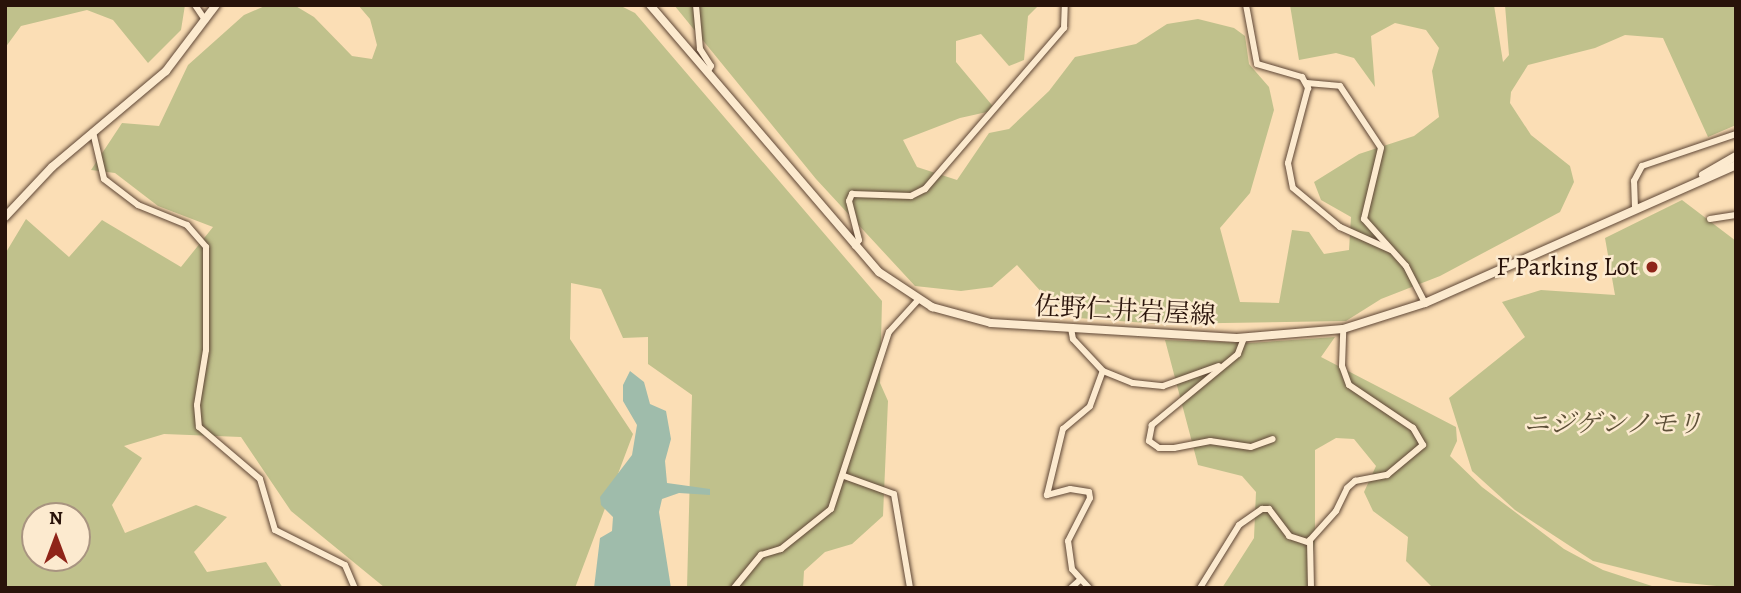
<!DOCTYPE html>
<html>
<head>
<meta charset="utf-8">
<style>
  body { margin:0 }
  #map { position:relative; width:1741px; height:593px; overflow:hidden; background:#fbdeb5; font-family:Alegreya,"Noto Serif JP",serif }
  div>[style] { position:absolute }
  .green>* { inset:0; background:#c0c18c }
  .water>* { inset:0; background:#9fbcab }
  .roads { filter:drop-shadow(0 0 2px #5e4635) drop-shadow(0 0 2px #5e4635) }
  .minor>* { height:6px; margin:-3px; padding:0 3px; transform-origin:3px; border-radius:3px; background:#fceacf }
  .secondary>* { height:8px; margin:-4px; padding:0 4px; transform-origin:4px; border-radius:4px; background:#fceacf }
  .dots>* { width:19px; height:19px; translate:-50% -50%; box-sizing:border-box; border:4px solid #fceacf; border-radius:50% }
  span { translate:-50% -50%; white-space:nowrap; text-align:center; line-height:1.15; -webkit-text-stroke:5px #fceacf; paint-order:stroke }
  .poi-label { font-size:26px; color:#29130a }
  .right { translate:-100% -50%; text-align:right }
  .street-label { font-size:26px; color:#29130a }
  .park-label { font-size:26px; color:#5e5038; font-style:italic }
  .frame { position:absolute; inset:0; border:7px solid #29130a; pointer-events:none }
  .north { position:absolute; left:21px; top:502px; width:70px; height:70px; box-sizing:border-box; background:#fceacf; border:2px solid #a89480; border-radius:50%; rotate:0deg; font-size:19px; font-weight:700; line-height:28px; text-align:center; color:#29130a }
  .north::after { content:''; display:block; margin:auto; width:24px; height:32px; background:#8f2418; clip-path:polygon(50% 0,100% 100%,50% 72%,0 100%) }
</style>
</head>
<body>
<div id="map">
  <div class="green">
    <i style="clip-path:polygon(5px 5px,185px 5px,181px 30px,148px 63px,113px 20px,87px 10px,21px 26px,5px 48px)"></i>
    <i style="clip-path:polygon(evenodd,267px 5px,294px 5px,314px 17px,352px 56px,372px 59px,377px 45px,370px 19px,358px 5px,619px 5px,635px 13px,882px 301px,880px 383px,888px 401px,883px 516px,852px 544px,825px 552px,804px 571px,803px 588px,687px 588px,692px 395px,648px 364px,648px 337px,623px 338px,601px 289px,571px 283px,570px 339px,633px 434px,575px 588px,384px 587px,291px 511px,241px 437px,164px 434px,124px 446px,142px 458px,112px 505px,125px 533px,196px 505px,227px 517px,194px 552px,207px 572px,266px 562px,283px 588px,5px 588px,5px 254px,26px 219px,69px 257px,102px 220px,181px 267px,213px 227px,158px 206px,115px 173px,91px 170px,122px 123px,159px 126px,188px 65px,244px 15px,267px 5px,35px 516px,77px 516px,77px 558px,35px 558px,35px 516px)"></i>
    <i style="clip-path:polygon(674px 5px,1039px 5px,1028px 16px,1024px 60px,1009px 66px,981px 34px,956px 41px,956px 62px,996px 110px,960px 118px,903px 140px,917px 167px,957px 180px,989px 133px,1009px 129px,1049px 91px,1075px 57px,1136px 44px,1167px 24px,1198px 19px,1234px 28px,1245px 36px,1249px 64px,1269px 87px,1274px 110px,1250px 193px,1220px 228px,1240px 302px,1279px 303px,1292px 230px,1309px 232px,1324px 254px,1349px 250px,1351px 217px,1321px 200px,1314px 182px,1359px 154px,1414px 136px,1439px 117px,1432px 71px,1439px 48px,1426px 30px,1395px 23px,1371px 36px,1375px 87px,1354px 58px,1336px 53px,1299px 60px,1290px 5px,1494px 5px,1503px 62px,1509px 55px,1505px 5px,1736px 5px,1736px 125px,1708px 137px,1663px 38px,1625px 35px,1595px 48px,1528px 65px,1511px 92px,1510px 103px,1531px 135px,1570px 166px,1574px 182px,1560px 212px,1440px 276px,1381px 299px,1346px 321px,1160px 324px,1078px 318px,1044px 295px,1017px 265px,992px 287px,961px 291px,915px 286px,816px 179px)"></i>
    <i style="clip-path:polygon(1682px 200px,1736px 241px,1736px 588px,1677px 582px,1593px 561px,1515px 510px,1472px 471px,1449px 398px,1525px 337px,1502px 302px,1541px 290px,1615px 295px,1605px 238px)"></i>
    <i style="clip-path:polygon(1335px 337px,1321px 357px,1456px 427px,1457px 441px,1450px 456px,1482px 487px,1564px 549px,1603px 570px,1658px 588px,1433px 588px,1406px 561px,1408px 537px,1373px 511px,1364px 492px,1376px 466px,1354px 439px,1336px 438px,1315px 450px,1315px 542px,1308px 588px,1222px 588px,1254px 538px,1256px 492px,1242px 476px,1198px 465px,1165px 340px,1250px 343px)"></i>
  </div>
  <div class="water">
    <i style="clip-path:polygon(630px 371px,644px 382px,650px 404px,666px 411px,671px 439px,665px 461px,667px 483px,710px 489px,710px 495px,679px 493px,662px 499px,659px 512px,671px 588px,594px 588px,600px 538px,612px 531px,613px 517px,601px 505px,600px 497px,632px 455px,637px 425px,623px 401px,623px 385px)"></i>
  </div>
  <div class="roads">
    <div class="minor">
      <i style="left:195px;top:5px;width:18px;rotate:56deg"></i>
      <i style="left:696px;top:5px;width:44px;rotate:84.8deg"></i>
      <i style="left:700px;top:49px;width:20px;rotate:57deg"></i>
      <i style="left:711px;top:66px;width:6px;rotate:121deg"></i>
      <i style="left:1246px;top:5px;width:60px;rotate:79.4deg"></i>
      <i style="left:1257px;top:64px;width:47px;rotate:16.1deg"></i>
      <i style="left:1302px;top:77px;width:13px;rotate:61deg"></i>
      <i style="left:1308px;top:88px;width:78px;rotate:104.9deg"></i>
      <i style="left:1288px;top:163px;width:25px;rotate:79deg"></i>
      <i style="left:1293px;top:188px;width:61px;rotate:39.7deg"></i>
      <i style="left:1340px;top:227px;width:56px;rotate:24.3deg"></i>
      <i style="left:1307px;top:83px;width:33px;rotate:5deg"></i>
      <i style="left:1340px;top:86px;width:74px;rotate:56.5deg"></i>
      <i style="left:1381px;top:148px;width:73px;rotate:103.5deg"></i>
      <i style="left:1364px;top:219px;width:63px;rotate:48.2deg"></i>
      <i style="left:1406px;top:266px;width:42px;rotate:62.8deg"></i>
      <i style="left:93px;top:132px;width:48px;rotate:76.8deg"></i>
      <i style="left:104px;top:179px;width:43px;rotate:37.4deg"></i>
      <i style="left:138px;top:205px;width:53px;rotate:22.2deg"></i>
      <i style="left:187px;top:225px;width:29px;rotate:49deg"></i>
      <i style="left:206px;top:247px;width:103px;rotate:90deg"></i>
      <i style="left:206px;top:350px;width:56px;rotate:99.3deg"></i>
      <i style="left:197px;top:405px;width:22px;rotate:85deg"></i>
      <i style="left:199px;top:427px;width:80px;rotate:40.4deg"></i>
      <i style="left:260px;top:479px;width:53px;rotate:73.6deg"></i>
      <i style="left:275px;top:530px;width:78px;rotate:26.6deg"></i>
      <i style="left:345px;top:565px;width:25px;rotate:67deg"></i>
      <i style="left:1635px;top:208px;width:27px;rotate:-92deg"></i>
      <i style="left:1634px;top:181px;width:17px;rotate:-62deg"></i>
      <i style="left:1642px;top:166px;width:99px;rotate:-18.8deg"></i>
      <i style="left:1710px;top:219px;width:26px;rotate:-9deg"></i>
      <i style="left:855px;top:246px;width:7px;rotate:-56deg"></i>
      <i style="left:859px;top:240px;width:40px;rotate:-104.4deg"></i>
      <i style="left:849px;top:201px;width:8px;rotate:-67deg"></i>
      <i style="left:852px;top:194px;width:59px;rotate:1.9deg"></i>
      <i style="left:911px;top:196px;width:16px;rotate:-27deg"></i>
      <i style="left:925px;top:189px;width:213px;rotate:-49.2deg"></i>
      <i style="left:1064px;top:28px;width:23px;rotate:-88deg"></i>
      <i style="left:1071px;top:328px;width:11px;rotate:80deg"></i>
      <i style="left:1073px;top:339px;width:44px;rotate:46.8deg"></i>
      <i style="left:1103px;top:371px;width:32px;rotate:22deg"></i>
      <i style="left:1133px;top:383px;width:30px;rotate:6deg"></i>
      <i style="left:1163px;top:386px;width:59px;rotate:-19.7deg"></i>
      <i style="left:1244px;top:338px;width:17px;rotate:111deg"></i>
      <i style="left:1238px;top:354px;width:112px;rotate:140.5deg"></i>
      <i style="left:1152px;top:425px;width:16px;rotate:101deg"></i>
      <i style="left:1149px;top:441px;width:12px;rotate:35deg"></i>
      <i style="left:1159px;top:448px;width:15px"></i>
      <i style="left:1174px;top:448px;width:37px;rotate:-11deg"></i>
      <i style="left:1210px;top:441px;width:41px;rotate:8.3deg"></i>
      <i style="left:1251px;top:447px;width:23px;rotate:-20deg"></i>
      <i style="left:844px;top:476px;width:53px;rotate:19.8deg"></i>
      <i style="left:894px;top:494px;width:95px;rotate:80.3deg"></i>
      <i style="left:734px;top:588px;width:43px;rotate:-50.7deg"></i>
      <i style="left:761px;top:555px;width:21px;rotate:-17deg"></i>
      <i style="left:781px;top:549px;width:64px;rotate:-38.7deg"></i>
      <i style="left:831px;top:509px;width:186px;rotate:-71.9deg"></i>
      <i style="left:889px;top:332px;width:43px;rotate:-47.8deg"></i>
      <i style="left:1071px;top:588px;width:12px;rotate:-42deg"></i>
      <i style="left:1089px;top:588px;width:25px;rotate:-132deg"></i>
      <i style="left:1072px;top:569px;width:28px;rotate:-98deg"></i>
      <i style="left:1068px;top:541px;width:48px;rotate:-62.9deg"></i>
      <i style="left:1090px;top:498px;width:6px;rotate:-99deg"></i>
      <i style="left:1089px;top:492px;width:19px;rotate:-171deg"></i>
      <i style="left:1070px;top:489px;width:24px;rotate:165deg"></i>
      <i style="left:1047px;top:495px;width:68px;rotate:-76.4deg"></i>
      <i style="left:1063px;top:429px;width:35px;rotate:-40deg"></i>
      <i style="left:1090px;top:406px;width:37px;rotate:-70deg"></i>
      <i style="left:1200px;top:588px;width:74px;rotate:-58.2deg"></i>
      <i style="left:1239px;top:525px;width:28px;rotate:-35deg"></i>
      <i style="left:1262px;top:509px;width:7px"></i>
      <i style="left:1269px;top:509px;width:34px;rotate:53deg"></i>
      <i style="left:1289px;top:536px;width:22px;rotate:18deg"></i>
      <i style="left:1311px;top:588px;width:48px;rotate:-91.2deg"></i>
      <i style="left:1310px;top:540px;width:39px;rotate:-48deg"></i>
      <i style="left:1336px;top:511px;width:25px;rotate:-64deg"></i>
      <i style="left:1347px;top:488px;width:11px;rotate:-41deg"></i>
      <i style="left:1355px;top:481px;width:33px;rotate:-11deg"></i>
      <i style="left:1387px;top:475px;width:47px;rotate:-39.8deg"></i>
      <i style="left:1423px;top:445px;width:20px;rotate:-120deg"></i>
      <i style="left:1413px;top:428px;width:77px;rotate:-146.1deg"></i>
      <i style="left:1349px;top:385px;width:20px;rotate:-110deg"></i>
      <i style="left:1342px;top:366px;width:37px;rotate:-88deg"></i>
    </div>
    <div class="secondary">
      <i style="left:650px;top:5px;width:352px;rotate:49.4deg"></i>
      <i style="left:879px;top:272px;width:64px;rotate:33.4deg"></i>
      <i style="left:932px;top:307px;width:61px;rotate:15.2deg"></i>
      <i style="left:991px;top:323px;width:246px;rotate:3.5deg"></i>
      <i style="left:1237px;top:338px;width:106px;rotate:-4.9deg"></i>
      <i style="left:1343px;top:329px;width:86px;rotate:-17.6deg"></i>
      <i style="left:1425px;top:303px;width:340px;rotate:-23.9deg"></i>
      <i style="left:1703px;top:175px;width:38px;rotate:-30deg"></i>
      <i style="left:5px;top:217px;width:69px;rotate:-46.8deg"></i>
      <i style="left:52px;top:167px;width:149px;rotate:-40.1deg"></i>
      <i style="left:166px;top:71px;width:83px;rotate:-52.9deg"></i>
    </div>
  </div>
  <div class="dots">
    <i style="left:1652px;top:267px;background:#8f2418"></i>
  </div>
  <div class="poi-label">
    <span class="right" style="left:1638px;top:267px">F Parking Lot</span>
  </div>
  <div class="street-label">
    <span style="left:1125px;top:311px;rotate:3deg">佐野仁井岩屋線</span>
  </div>
  <div class="park-label">
    <span style="left:1613px;top:424px">ニジゲンノモリ</span>
  </div>
  <div class="frame"></div>
  <div class="north">N</div>
</div>
</body>
</html>
